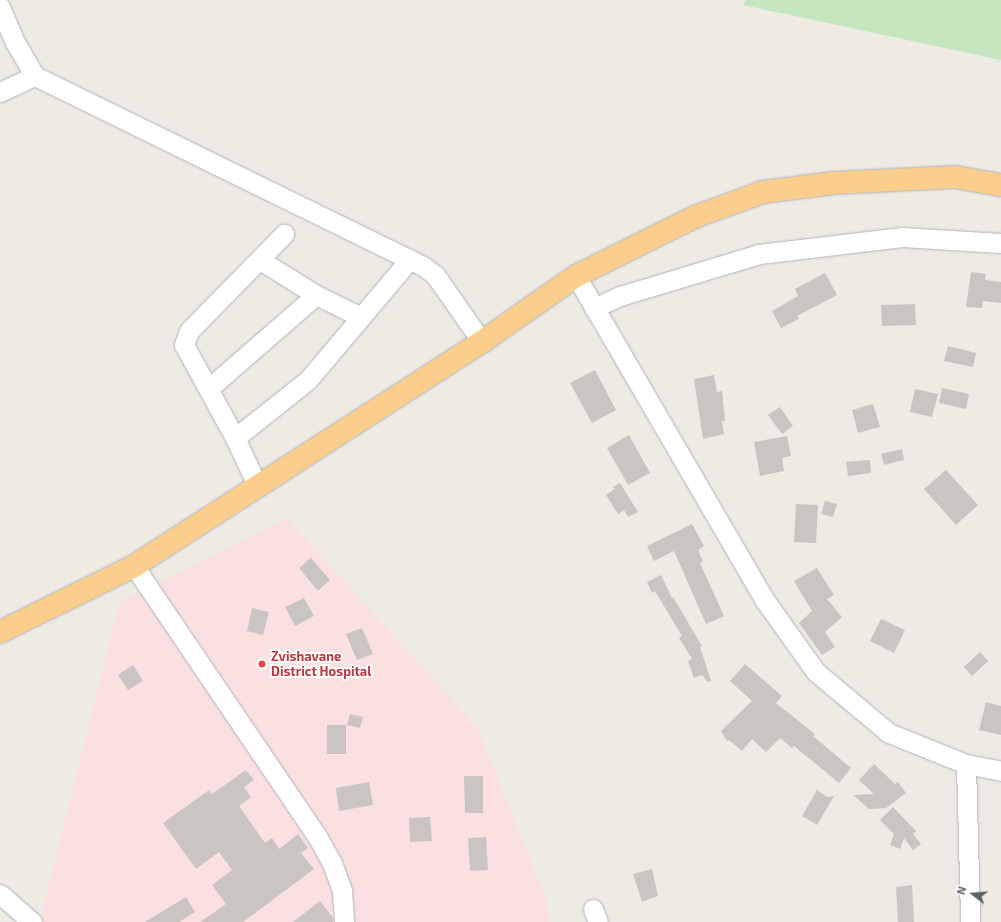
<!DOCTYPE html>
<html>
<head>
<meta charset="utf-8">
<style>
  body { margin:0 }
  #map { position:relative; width:1001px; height:922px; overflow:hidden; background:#eeeae4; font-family:"Exo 2",sans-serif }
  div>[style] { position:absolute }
  .medical>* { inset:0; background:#fbe0e2 }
  .green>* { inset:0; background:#c6e6c0 }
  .building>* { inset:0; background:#cac5c1 }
  .roads { filter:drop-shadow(0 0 1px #b1b5b9) drop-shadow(0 0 1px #b1b5b9) }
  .minor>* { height:19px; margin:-9.5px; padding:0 9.5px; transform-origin:9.5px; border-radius:9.5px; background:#fff }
  .highway>* { height:22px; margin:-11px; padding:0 11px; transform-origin:11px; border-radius:11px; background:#fcce8d }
  .dots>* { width:11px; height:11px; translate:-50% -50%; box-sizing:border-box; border:2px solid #fff; border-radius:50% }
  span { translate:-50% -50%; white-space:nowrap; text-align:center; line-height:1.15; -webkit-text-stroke:3.5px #fff; paint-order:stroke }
  .health-label { font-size:13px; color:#be3a42; font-weight:700 }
  .left { translate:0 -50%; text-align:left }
  .north { position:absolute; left:953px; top:874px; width:40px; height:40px; -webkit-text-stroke:3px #fff; paint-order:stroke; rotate:287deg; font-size:11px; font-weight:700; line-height:16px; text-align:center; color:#5c6164 }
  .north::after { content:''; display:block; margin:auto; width:14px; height:18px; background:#5c6164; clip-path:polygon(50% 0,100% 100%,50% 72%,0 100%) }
</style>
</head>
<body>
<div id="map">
  <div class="medical">
    <i style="clip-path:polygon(287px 518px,477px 727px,546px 898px,550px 922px,40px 922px,119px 602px)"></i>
  </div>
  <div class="green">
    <i style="clip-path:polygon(746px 0,1001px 0,1001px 60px,743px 5px)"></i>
  </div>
  <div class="building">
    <i style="clip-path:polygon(971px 272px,986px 274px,985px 280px,1001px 282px,1001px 303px,983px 301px,982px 308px,966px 307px)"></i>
    <i style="clip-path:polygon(825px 273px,837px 295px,797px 316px,799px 319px,781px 328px,772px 311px,798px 296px,795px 289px)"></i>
    <i style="clip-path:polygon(915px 304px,916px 325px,882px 326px,881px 305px)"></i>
    <i style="clip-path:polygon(948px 346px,976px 353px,973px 367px,944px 361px)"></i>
    <i style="clip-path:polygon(595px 370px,616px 410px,592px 423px,570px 383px)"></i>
    <i style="clip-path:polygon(714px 375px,717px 392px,722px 391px,725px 421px,722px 421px,724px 434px,703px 439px,694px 379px)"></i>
    <i style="clip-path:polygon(942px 388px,969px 394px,966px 409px,939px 403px)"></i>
    <i style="clip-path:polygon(915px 389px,938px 394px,932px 417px,910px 412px)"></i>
    <i style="clip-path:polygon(873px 404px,880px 427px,858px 433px,852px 410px)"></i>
    <i style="clip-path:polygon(780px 407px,793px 426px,782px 434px,768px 415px)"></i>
    <i style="clip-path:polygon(629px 435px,650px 473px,628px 485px,607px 448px)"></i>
    <i style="clip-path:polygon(787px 436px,791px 456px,782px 458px,784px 471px,760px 476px,754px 442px)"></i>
    <i style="clip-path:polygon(902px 449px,904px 460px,884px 465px,881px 454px)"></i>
    <i style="clip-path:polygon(870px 460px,871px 473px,848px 476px,846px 462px)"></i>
    <i style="clip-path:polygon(946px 470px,978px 505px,956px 525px,924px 489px)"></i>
    <i style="clip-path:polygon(620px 483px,638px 512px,628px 517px,624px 510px,618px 514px,606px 495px,615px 489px,613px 487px)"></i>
    <i style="clip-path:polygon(825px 501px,837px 504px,833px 517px,821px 514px)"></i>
    <i style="clip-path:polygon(796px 504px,818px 505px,816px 543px,794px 542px)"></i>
    <i style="clip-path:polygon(692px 524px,704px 546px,698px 550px,703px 561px,700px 563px,724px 616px,706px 624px,674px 551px,654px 561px,647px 546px)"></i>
    <i style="clip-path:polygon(311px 558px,330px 580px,318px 591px,299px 568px)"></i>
    <i style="clip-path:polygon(817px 568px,834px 595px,827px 599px,842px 617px,825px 632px,835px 647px,822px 655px,799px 623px,812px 611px,794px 581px)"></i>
    <i style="clip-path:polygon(661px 575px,672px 598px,673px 597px,702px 646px,700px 647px,711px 681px,708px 682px,702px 675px,694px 678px,688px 661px,692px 659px,679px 638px,682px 636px,655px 591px,652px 593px,647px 582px)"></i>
    <i style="clip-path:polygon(304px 598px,314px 616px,295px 626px,285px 607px)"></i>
    <i style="clip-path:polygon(252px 608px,269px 612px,263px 635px,247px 631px)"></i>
    <i style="clip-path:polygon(881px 619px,905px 630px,894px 653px,870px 641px)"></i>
    <i style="clip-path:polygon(362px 628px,373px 654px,357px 660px,346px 634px)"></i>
    <i style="clip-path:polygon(980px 652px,988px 661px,972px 676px,964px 667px)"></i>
    <i style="clip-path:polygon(745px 664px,782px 696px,776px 703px,815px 734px,813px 736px,851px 768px,839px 783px,794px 746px,792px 748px,780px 738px,766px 752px,752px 739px,742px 751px,729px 740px,727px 741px,721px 731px,752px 701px,730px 681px)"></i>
    <i style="clip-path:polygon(133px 665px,143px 681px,128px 690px,118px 675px)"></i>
    <i style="clip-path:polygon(986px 702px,1001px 706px,1001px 735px,979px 730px)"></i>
    <i style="clip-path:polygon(350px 714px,363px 717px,360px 728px,347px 725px)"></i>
    <i style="clip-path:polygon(327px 725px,346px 725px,346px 754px,327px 754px)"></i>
    <i style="clip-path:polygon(874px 764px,895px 784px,898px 782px,906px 793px,886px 808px,869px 809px,853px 795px,874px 794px,859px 780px)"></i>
    <i style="clip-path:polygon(246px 770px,254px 780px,244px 787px,251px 797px,239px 806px,265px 843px,272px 838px,279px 849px,298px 834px,308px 848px,301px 853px,314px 869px,243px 922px,200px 922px,226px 904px,212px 885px,232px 870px,219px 852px,196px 869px,163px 823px,209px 790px,212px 794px)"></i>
    <i style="clip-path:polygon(464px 776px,483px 776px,483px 813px,465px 813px)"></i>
    <i style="clip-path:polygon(369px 782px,373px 805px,339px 811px,336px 788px)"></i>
    <i style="clip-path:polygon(817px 790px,827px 797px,834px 796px,817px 825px,802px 816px)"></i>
    <i style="clip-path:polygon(893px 807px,916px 831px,913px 834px,921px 844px,913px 850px,904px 838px,900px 849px,890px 845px,894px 834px,880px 820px)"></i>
    <i style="clip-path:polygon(430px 817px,432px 841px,410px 842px,409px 818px)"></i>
    <i style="clip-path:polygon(486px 837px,488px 870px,470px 871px,468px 838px)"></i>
    <i style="clip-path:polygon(652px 869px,658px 896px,642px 902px,633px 874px)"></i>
    <i style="clip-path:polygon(912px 885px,914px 922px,898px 922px,896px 887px)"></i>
    <i style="clip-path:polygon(186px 897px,195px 912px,179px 922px,145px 922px)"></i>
    <i style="clip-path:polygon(320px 901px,333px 918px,333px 922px,293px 922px)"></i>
  </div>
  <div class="roads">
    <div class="minor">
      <i style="left:0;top:7px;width:38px;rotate:67deg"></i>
      <i style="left:15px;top:42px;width:39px;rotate:60deg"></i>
      <i style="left:35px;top:76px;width:432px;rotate:26.1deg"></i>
      <i style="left:423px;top:266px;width:15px;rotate:37deg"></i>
      <i style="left:435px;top:275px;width:82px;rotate:55deg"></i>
      <i style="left:0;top:92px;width:38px;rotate:-25deg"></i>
      <i style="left:260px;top:260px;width:66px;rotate:32deg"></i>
      <i style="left:316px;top:295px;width:50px;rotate:26.1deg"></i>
      <i style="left:576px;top:276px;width:377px;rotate:59.8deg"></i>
      <i style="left:766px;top:602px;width:86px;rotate:54.5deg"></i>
      <i style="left:816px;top:672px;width:95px;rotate:39.9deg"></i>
      <i style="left:889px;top:733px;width:83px;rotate:21.9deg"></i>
      <i style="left:966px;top:764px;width:36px;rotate:11deg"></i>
      <i style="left:594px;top:308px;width:29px;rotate:-25deg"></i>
      <i style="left:620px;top:296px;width:145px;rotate:-16.8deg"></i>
      <i style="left:759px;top:254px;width:144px;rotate:-6.8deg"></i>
      <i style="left:902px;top:237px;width:99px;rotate:3.5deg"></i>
      <i style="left:208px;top:389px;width:143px;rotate:-41deg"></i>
      <i style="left:235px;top:438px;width:93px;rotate:-38.5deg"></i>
      <i style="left:308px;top:380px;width:158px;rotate:-49.9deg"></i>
      <i style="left:258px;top:487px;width:54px;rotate:-115.1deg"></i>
      <i style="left:235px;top:438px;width:106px;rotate:-118.7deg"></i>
      <i style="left:184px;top:345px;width:15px;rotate:-70deg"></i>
      <i style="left:189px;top:331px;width:136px;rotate:-45.6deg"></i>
      <i style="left:134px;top:566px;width:328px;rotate:55.9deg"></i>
      <i style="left:318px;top:838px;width:29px;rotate:61deg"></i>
      <i style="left:332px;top:863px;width:30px;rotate:70deg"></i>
      <i style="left:342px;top:891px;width:31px;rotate:86deg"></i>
      <i style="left:966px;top:764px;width:158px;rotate:88.5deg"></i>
      <i style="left:0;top:894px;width:43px;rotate:41.2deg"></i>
      <i style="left:593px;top:909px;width:14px;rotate:69deg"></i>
    </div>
    <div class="highway">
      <i style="left:0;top:632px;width:149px;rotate:-26.2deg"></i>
      <i style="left:134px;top:566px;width:414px;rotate:-32.8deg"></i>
      <i style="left:482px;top:342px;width:115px;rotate:-35.1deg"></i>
      <i style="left:576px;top:276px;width:135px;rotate:-26.4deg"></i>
      <i style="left:697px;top:216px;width:70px;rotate:-20deg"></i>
      <i style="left:763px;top:192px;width:71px;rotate:-7.3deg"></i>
      <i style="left:833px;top:183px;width:122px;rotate:-2.8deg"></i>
      <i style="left:955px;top:177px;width:47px;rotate:9.9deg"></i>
    </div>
  </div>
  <div class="dots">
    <i style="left:262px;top:664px;background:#e0444e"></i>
  </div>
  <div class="health-label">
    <span class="left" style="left:271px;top:664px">Zvishavane<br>District Hospital</span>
  </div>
  <div class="north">N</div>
</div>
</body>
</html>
